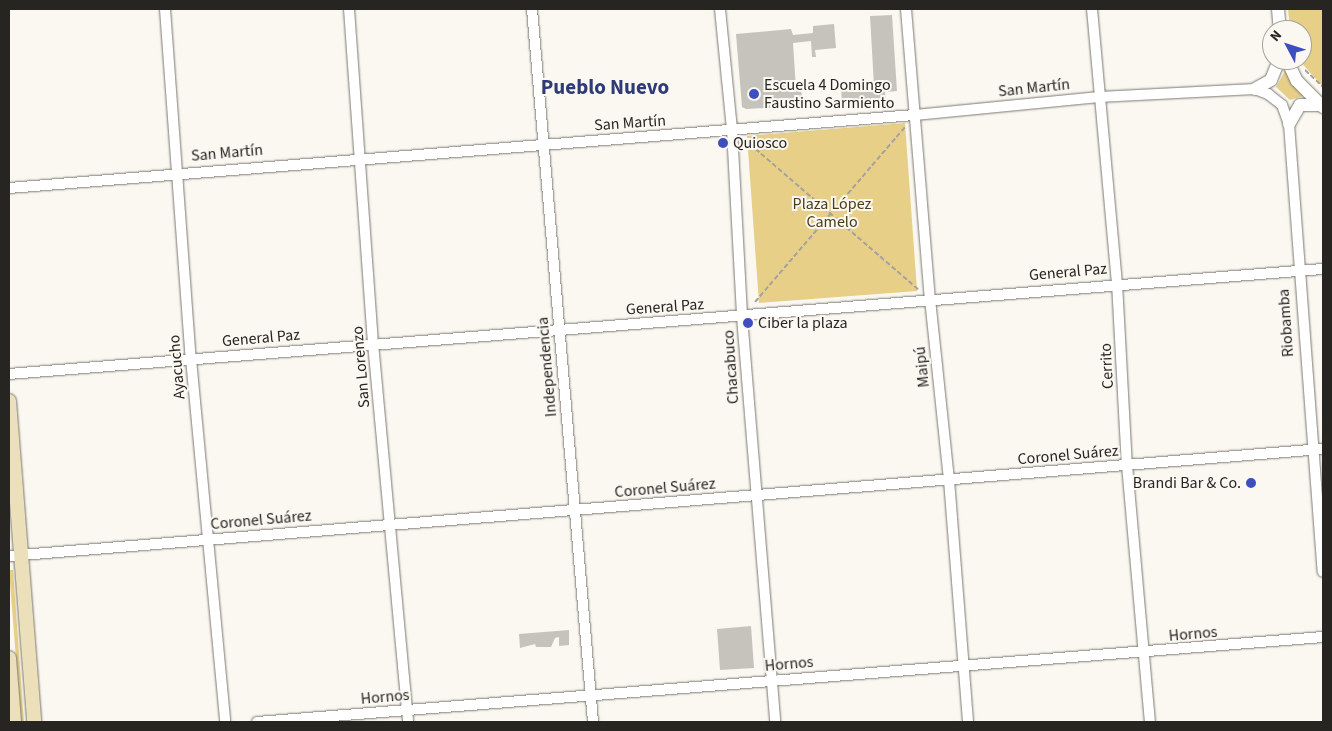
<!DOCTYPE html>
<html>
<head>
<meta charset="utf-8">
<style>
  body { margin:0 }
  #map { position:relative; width:1332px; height:731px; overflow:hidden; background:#faf8f1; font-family:"Source Sans 3",sans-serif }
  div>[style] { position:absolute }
  .green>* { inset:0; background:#e7cf88 }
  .building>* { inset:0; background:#c5c3bc }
  .path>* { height:2px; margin-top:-1px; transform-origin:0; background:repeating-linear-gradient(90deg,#a4a29d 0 5px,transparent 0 7.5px) }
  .roads { filter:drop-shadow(0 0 1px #7a7871) drop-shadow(0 0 1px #7a7871) }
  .minor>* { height:10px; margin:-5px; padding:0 5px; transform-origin:5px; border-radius:5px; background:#fff }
  .tertiary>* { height:12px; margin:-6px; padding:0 6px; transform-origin:6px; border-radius:6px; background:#fff }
  .secondary>* { height:14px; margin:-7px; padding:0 7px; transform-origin:7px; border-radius:7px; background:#ebe0b9 }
  .dots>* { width:14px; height:14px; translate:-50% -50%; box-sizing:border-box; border:2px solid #faf8f1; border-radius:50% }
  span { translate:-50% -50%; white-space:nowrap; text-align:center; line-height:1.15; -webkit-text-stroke:4px #faf8f1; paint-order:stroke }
  .poi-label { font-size:16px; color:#262522 }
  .left { translate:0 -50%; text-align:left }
  .right { translate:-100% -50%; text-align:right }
  .street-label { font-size:16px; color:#262522 }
  .park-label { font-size:16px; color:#493c17 }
  .district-label { font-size:21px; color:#2f3b75; font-weight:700 }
  .frame { position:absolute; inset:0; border:10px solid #262522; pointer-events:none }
  .north { position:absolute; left:1262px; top:20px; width:50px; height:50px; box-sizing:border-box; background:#faf8f1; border:1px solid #a5a49e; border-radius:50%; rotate:310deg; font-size:14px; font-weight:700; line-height:20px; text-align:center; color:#262522 }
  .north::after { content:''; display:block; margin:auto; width:18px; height:22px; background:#3d4ec1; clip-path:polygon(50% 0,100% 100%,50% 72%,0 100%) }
</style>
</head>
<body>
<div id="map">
  <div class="green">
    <i style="clip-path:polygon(1288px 9px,1323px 9px,1323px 87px,1299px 60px,1302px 60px,1302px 30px,1290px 30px)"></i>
    <i style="clip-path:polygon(1285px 62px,1307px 95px,1290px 100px,1276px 87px,1284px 73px)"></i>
    <i style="clip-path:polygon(905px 123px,917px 291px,759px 303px,747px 136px)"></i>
    <i style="clip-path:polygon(9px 570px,13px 570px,24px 722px,21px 722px)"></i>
  </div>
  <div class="building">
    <i style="clip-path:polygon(892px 15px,897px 91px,885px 92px,886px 100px,842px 103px,841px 88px,874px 86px,870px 16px)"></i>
    <i style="clip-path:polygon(834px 24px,836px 48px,815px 50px,816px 57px,812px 57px,811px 41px,793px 43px,796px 89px,801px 88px,803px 106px,746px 109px,742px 107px,736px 34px,791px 29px,793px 35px,813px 33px,813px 26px)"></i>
    <i style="clip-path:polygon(751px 626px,754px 668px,720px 670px,717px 629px)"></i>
    <i style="clip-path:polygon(569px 630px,569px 645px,559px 646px,559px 637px,555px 638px,551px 647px,536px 647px,535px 644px,520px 648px,519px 634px)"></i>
  </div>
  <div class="path">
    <i style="left:1305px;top:70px;width:25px;rotate:43deg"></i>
    <i style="left:744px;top:139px;width:230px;rotate:40.8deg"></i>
    <i style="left:755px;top:302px;width:230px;rotate:-49.4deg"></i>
  </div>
  <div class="roads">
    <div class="minor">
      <i style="left:165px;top:9px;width:351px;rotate:85.8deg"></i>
      <i style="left:191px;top:359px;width:365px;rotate:84.6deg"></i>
      <i style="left:349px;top:9px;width:335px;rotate:85.9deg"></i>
      <i style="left:373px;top:343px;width:381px;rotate:84.7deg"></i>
      <i style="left:532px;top:9px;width:716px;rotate:85.11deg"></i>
      <i style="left:720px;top:9px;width:122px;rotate:84.3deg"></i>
      <i style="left:732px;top:130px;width:187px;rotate:86.9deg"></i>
      <i style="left:742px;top:317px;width:406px;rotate:85.3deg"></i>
      <i style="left:906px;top:9px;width:291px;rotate:85.3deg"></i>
      <i style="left:930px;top:299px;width:182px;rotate:84deg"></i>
      <i style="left:949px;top:480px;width:243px;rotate:85.5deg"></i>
      <i style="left:1092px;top:9px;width:275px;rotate:84.8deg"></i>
      <i style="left:1117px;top:283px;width:182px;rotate:86.9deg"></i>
      <i style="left:1127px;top:465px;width:258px;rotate:84.9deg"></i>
      <i style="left:9px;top:188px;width:909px;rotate:-4.61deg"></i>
      <i style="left:915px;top:115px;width:185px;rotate:-5.6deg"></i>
      <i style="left:1099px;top:97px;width:156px;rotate:-2.9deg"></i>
      <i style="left:1255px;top:89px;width:14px;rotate:21deg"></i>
      <i style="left:1268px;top:94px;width:18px;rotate:38deg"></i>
      <i style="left:1282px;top:105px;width:20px;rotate:70deg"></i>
      <i style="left:1289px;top:124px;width:449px;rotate:85.7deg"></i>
      <i style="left:9px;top:374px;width:1318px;rotate:-4.57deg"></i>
      <i style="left:9px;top:556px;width:1318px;rotate:-4.66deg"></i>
      <i style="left:257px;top:722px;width:1069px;rotate:-4.56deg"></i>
    </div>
    <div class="tertiary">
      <i style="left:1278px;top:9px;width:21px;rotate:85deg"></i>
      <i style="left:1287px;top:60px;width:23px;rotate:65deg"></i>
      <i style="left:1297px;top:81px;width:37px;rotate:45deg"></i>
      <i style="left:1255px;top:89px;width:18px;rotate:-29deg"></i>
      <i style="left:1271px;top:80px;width:22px;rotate:-68deg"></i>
      <i style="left:1289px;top:124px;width:22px;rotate:-60deg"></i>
      <i style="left:1300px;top:105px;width:22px"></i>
    </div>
    <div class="secondary">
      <i style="left:9px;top:401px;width:322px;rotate:85.5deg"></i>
      <i style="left:9px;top:658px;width:64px;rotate:85.5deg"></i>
    </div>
  </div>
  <div class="dots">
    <i style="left:754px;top:94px;background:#3d4ec1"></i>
    <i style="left:723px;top:143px;background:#3d4ec1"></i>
    <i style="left:748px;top:323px;background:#3d4ec1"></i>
    <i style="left:1251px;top:483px;background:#3d4ec1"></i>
  </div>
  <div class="poi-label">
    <span class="left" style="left:764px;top:94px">Escuela 4 Domingo<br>Faustino Sarmiento</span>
    <span class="left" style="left:733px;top:143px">Quiosco</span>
    <span class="left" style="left:758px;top:323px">Ciber la plaza</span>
    <span class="right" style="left:1241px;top:483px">Brandi Bar &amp; Co.</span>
  </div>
  <div class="street-label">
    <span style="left:1034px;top:88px;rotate:-6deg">San Martín</span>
    <span style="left:630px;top:123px;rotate:-4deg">San Martín</span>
    <span style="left:227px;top:153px;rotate:-5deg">San Martín</span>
    <span style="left:1068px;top:272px;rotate:-5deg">General Paz</span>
    <span style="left:665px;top:307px;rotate:-4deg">General Paz</span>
    <span style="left:1286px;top:323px;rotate:-94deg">Riobamba</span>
    <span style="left:261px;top:338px;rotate:-5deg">General Paz</span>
    <span style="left:1107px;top:366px;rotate:-93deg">Cerrito</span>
    <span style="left:177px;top:367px;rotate:-95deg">Ayacucho</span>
    <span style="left:361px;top:367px;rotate:-95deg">San Lorenzo</span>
    <span style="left:547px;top:367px;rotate:-95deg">Independencia</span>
    <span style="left:731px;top:367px;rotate:-94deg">Chacabuco</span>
    <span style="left:922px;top:367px;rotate:-96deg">Maipú</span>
    <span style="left:1068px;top:455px;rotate:-5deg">Coronel Suárez</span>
    <span style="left:665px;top:488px;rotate:-5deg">Coronel Suárez</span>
    <span style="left:261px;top:520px;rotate:-5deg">Coronel Suárez</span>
    <span style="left:1193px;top:634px;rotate:-5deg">Hornos</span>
    <span style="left:789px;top:664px;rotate:-5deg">Hornos</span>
    <span style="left:385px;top:697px;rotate:-5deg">Hornos</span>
  </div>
  <div class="park-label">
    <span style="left:832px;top:213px">Plaza López<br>Camelo</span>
  </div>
  <div class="district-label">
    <span style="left:605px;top:87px">Pueblo Nuevo</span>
  </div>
  <div class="frame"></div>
  <div class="north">N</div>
</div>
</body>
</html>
